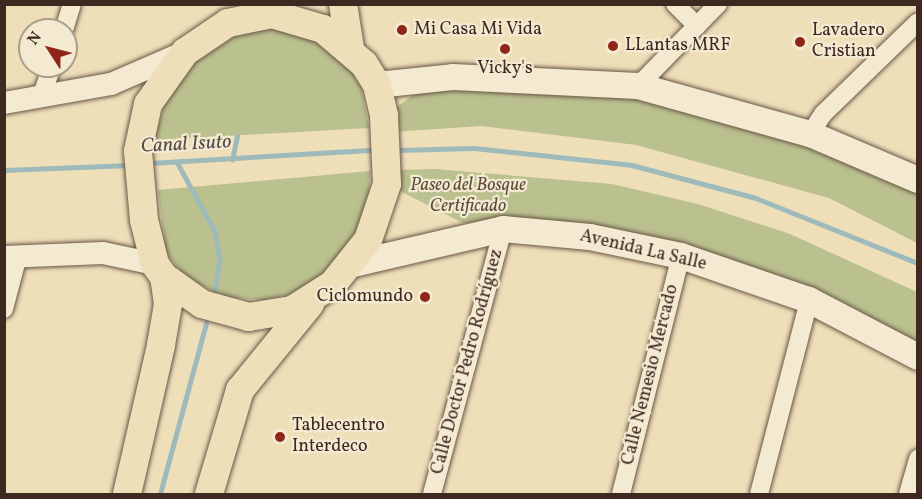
<!DOCTYPE html>
<html>
<head>
<meta charset="utf-8">
<style>
  body { margin:0 }
  #map { position:relative; width:922px; height:499px; overflow:hidden; background:#eedfb9; font-family:Vollkorn,serif }
  div>[style] { position:absolute }
  .green>* { inset:0; background:#bac18e }
  .stream>* { height:4.5px; margin:-2.25px; padding:0 2.25px; transform-origin:2.25px; border-radius:2.25px; background:#9ebaba }
  .roads { filter:drop-shadow(0 0 2px #6a5647) drop-shadow(0 0 2px #6a5647) }
  .minor>* { height:18px; margin:-9px; padding:0 9px; transform-origin:9px; border-radius:9px; background:#f4ead2 }
  .tertiary>* { height:22px; margin:-11px; padding:0 11px; transform-origin:11px; border-radius:11px; background:#f4ead2 }
  .secondary>* { height:26px; margin:-13px; padding:0 13px; transform-origin:13px; border-radius:13px; background:#f4ead2 }
  .trunk>* { height:28px; margin:-14px; padding:0 14px; transform-origin:14px; border-radius:14px; background:#eedfb9 }
  .dots>* { width:16px; height:16px; translate:-50% -50%; box-sizing:border-box; border:3px solid #f4ead2; border-radius:50% }
  span { translate:-50% -50%; white-space:nowrap; text-align:center; line-height:1.15; -webkit-text-stroke:4.5px #f4ead2; paint-order:stroke }
  .poi-label { font-size:18px; color:#3e2921 }
  .left { translate:0 -50%; text-align:left }
  .right { translate:-100% -50%; text-align:right }
  .park-label { font-size:18px; color:#5d4f3c; font-style:italic }
  .street-label { font-size:18px; color:#3e2921 }
  .water-label { font-size:20px; color:#564d47; font-style:italic }
  .frame { position:absolute; inset:0; border:6px solid #3e2921; pointer-events:none }
  .north { position:absolute; left:18px; top:18px; width:60px; height:60px; box-sizing:border-box; background:#f4ead2; border:2px solid #ab9d8b; border-radius:50%; rotate:306deg; font-size:16px; font-weight:700; line-height:24px; text-align:center; color:#3e2921 }
  .north::after { content:''; display:block; margin:auto; width:21px; height:27px; background:#8f2418; clip-path:polygon(50% 0,100% 100%,50% 72%,0 100%) }
</style>
</head>
<body>
<div id="map">
  <div class="green">
    <i style="clip-path:polygon(295px 26px,338px 53px,360px 81px,369px 128px,154px 140px,173px 76px,239px 29px)"></i>
    <i style="clip-path:polygon(425px 86px,630px 98px,787px 136px,917px 192px,917px 243px,829px 198px,636px 145px,481px 126px,393px 132px,393px 110px)"></i>
    <i style="clip-path:polygon(435px 169px,612px 184px,698px 204px,790px 234px,917px 292px,917px 346px,852px 311px,509px 221px,463px 223px,400px 191px,398px 170px)"></i>
    <i style="clip-path:polygon(370px 171px,369px 197px,355px 237px,318px 281px,291px 294px,263px 300px,226px 297px,185px 277px,166px 252px,158px 190px)"></i>
  </div>
  <div class="stream">
    <i style="left:398px;top:150px;width:76px;rotate:-1.5deg"></i>
    <i style="left:474px;top:148px;width:159px;rotate:6.1deg"></i>
    <i style="left:632px;top:165px;width:128px;rotate:14.9deg"></i>
    <i style="left:756px;top:198px;width:175px;rotate:21.9deg"></i>
    <i style="left:232px;top:160px;width:24px;rotate:-78deg"></i>
    <i style="left:177px;top:162px;width:79px;rotate:61.2deg"></i>
    <i style="left:215px;top:231px;width:28px;rotate:80deg"></i>
    <i style="left:220px;top:259px;width:33px;rotate:99deg"></i>
    <i style="left:150px;top:163px;width:219px;rotate:-3.4deg"></i>
    <i style="left:4px;top:170px;width:126px;rotate:-2.3deg"></i>
    <i style="left:160px;top:494px;width:177px;rotate:-74.9deg"></i>
  </div>
  <div class="roads">
    <div class="minor">
      <i style="left:675px;top:4px;width:31px;rotate:45deg"></i>
      <i style="left:64px;top:30px;width:27px;rotate:-73deg"></i>
      <i style="left:638px;top:86px;width:115px;rotate:-45.7deg"></i>
      <i style="left:41px;top:97px;width:33px;rotate:-70deg"></i>
      <i style="left:810px;top:134px;width:24px;rotate:-57deg"></i>
      <i style="left:823px;top:114px;width:132px;rotate:-44.1deg"></i>
      <i style="left:4px;top:309px;width:55px;rotate:-75.2deg"></i>
      <i style="left:432px;top:494px;width:274px;rotate:-75deg"></i>
      <i style="left:621px;top:494px;width:245px;rotate:-75.9deg"></i>
      <i style="left:759px;top:494px;width:200px;rotate:-75.5deg"></i>
      <i style="left:908px;top:494px;width:37px;rotate:-74deg"></i>
    </div>
    <div class="tertiary">
      <i style="left:4px;top:103px;width:109px;rotate:-10.1deg"></i>
      <i style="left:111px;top:84px;width:81px;rotate:-23.4deg"></i>
      <i style="left:4px;top:257px;width:99px;rotate:-2.3deg"></i>
      <i style="left:103px;top:253px;width:53px;rotate:11.9deg"></i>
    </div>
    <div class="secondary">
      <i style="left:377px;top:85px;width:76px;rotate:-6deg"></i>
      <i style="left:453px;top:77px;width:185px;rotate:2.8deg"></i>
      <i style="left:638px;top:86px;width:179px;rotate:15.6deg"></i>
      <i style="left:810px;top:134px;width:117px;rotate:23.1deg"></i>
      <i style="left:353px;top:264px;width:154px;rotate:-13.1deg"></i>
      <i style="left:503px;top:229px;width:87px;rotate:5.3deg"></i>
      <i style="left:590px;top:237px;width:93px;rotate:11.8deg"></i>
      <i style="left:681px;top:256px;width:135px;rotate:19deg"></i>
      <i style="left:809px;top:300px;width:123px;rotate:27.6deg"></i>
    </div>
    <div class="trunk">
      <i style="left:343px;top:4px;width:45px;rotate:81deg"></i>
      <i style="left:272px;top:14px;width:53px;rotate:16.4deg"></i>
      <i style="left:323px;top:29px;width:54px;rotate:40.5deg"></i>
      <i style="left:364px;top:64px;width:25px;rotate:58deg"></i>
      <i style="left:377px;top:85px;width:32px;rotate:77deg"></i>
      <i style="left:384px;top:116px;width:68px;rotate:87.5deg"></i>
      <i style="left:387px;top:184px;width:59px;rotate:108.7deg"></i>
      <i style="left:368px;top:240px;width:56px;rotate:128.5deg"></i>
      <i style="left:333px;top:284px;width:49px;rotate:147.6deg"></i>
      <i style="left:292px;top:310px;width:44px;rotate:170.8deg"></i>
      <i style="left:249px;top:317px;width:49px;rotate:-164.5deg"></i>
      <i style="left:202px;top:304px;width:47px;rotate:-144.6deg"></i>
      <i style="left:164px;top:277px;width:16px;rotate:-125deg"></i>
      <i style="left:155px;top:264px;width:45px;rotate:-104deg"></i>
      <i style="left:144px;top:220px;width:69px;rotate:-95deg"></i>
      <i style="left:138px;top:151px;width:48px;rotate:-78deg"></i>
      <i style="left:148px;top:104px;width:64px;rotate:-54.6deg"></i>
      <i style="left:185px;top:52px;width:52px;rotate:-34deg"></i>
      <i style="left:228px;top:23px;width:45px;rotate:-11.6deg"></i>
      <i style="left:127px;top:494px;width:153px;rotate:-77.1deg"></i>
      <i style="left:161px;top:345px;width:42px;rotate:-80.3deg"></i>
      <i style="left:168px;top:304px;width:27px;rotate:-98deg"></i>
      <i style="left:209px;top:494px;width:109px;rotate:-73.4deg"></i>
      <i style="left:240px;top:390px;width:111px;rotate:-50.9deg"></i>
    </div>
  </div>
  <div class="dots">
    <i style="left:402px;top:30px;background:#8f2418"></i>
    <i style="left:800px;top:42px;background:#8f2418"></i>
    <i style="left:613px;top:46px;background:#8f2418"></i>
    <i style="left:505px;top:49px;background:#8f2418"></i>
    <i style="left:425px;top:297px;background:#8f2418"></i>
    <i style="left:280px;top:437px;background:#8f2418"></i>
  </div>
  <div class="poi-label">
    <span class="left" style="left:414px;top:30px">Mi Casa Mi Vida</span>
    <span class="left" style="left:812px;top:42px">Lavadero<br>Cristian</span>
    <span class="left" style="left:625px;top:46px">LLantas MRF</span>
    <span style="left:505px;top:69px">Vicky's</span>
    <span class="right" style="left:413px;top:297px">Ciclomundo</span>
    <span class="left" style="left:292px;top:437px">Tablecentro<br>Interdeco</span>
  </div>
  <div class="park-label">
    <span style="left:468px;top:197px">Paseo del Bosque<br>Certificado</span>
  </div>
  <div class="street-label">
    <span style="left:643px;top:251px;rotate:13deg">Avenida La Salle</span>
    <span style="left:468px;top:362px;rotate:-75deg">Calle Doctor Pedro Rodríguez</span>
    <span style="left:651px;top:375px;rotate:-76deg">Calle Nemesio Mercado</span>
  </div>
  <div class="water-label">
    <span style="left:186px;top:145px;rotate:-3deg">Canal Isuto</span>
  </div>
  <div class="frame"></div>
  <div class="north">N</div>
</div>
</body>
</html>
